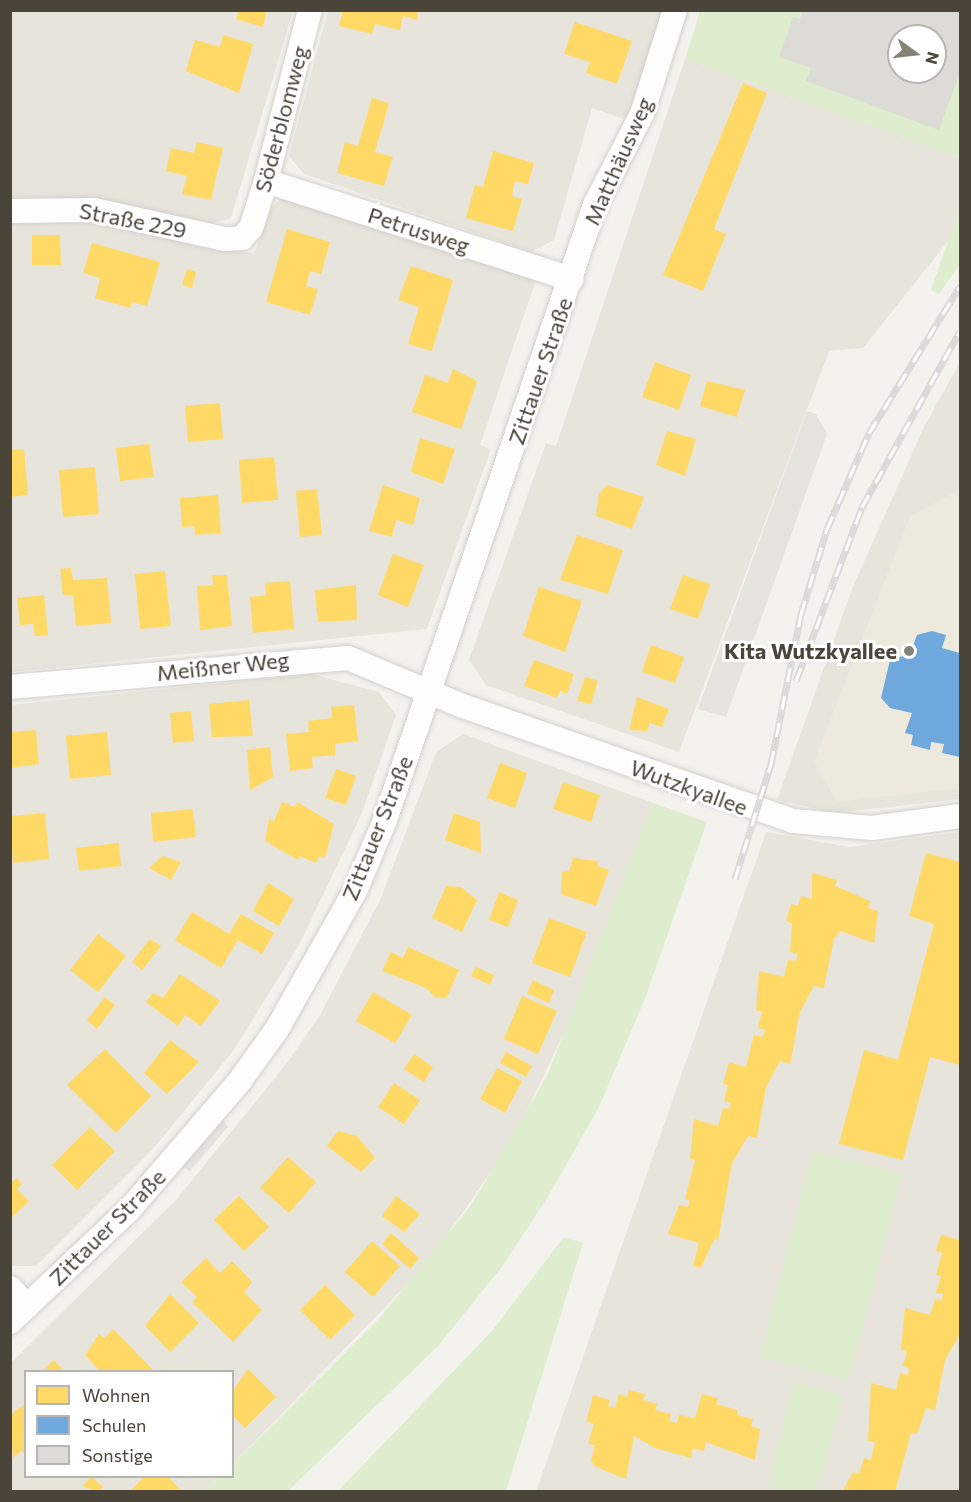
<!DOCTYPE html>
<html>
<head>
<meta charset="utf-8">
<style>
  body { margin:0 }
  #map { position:relative; width:971px; height:1502px; overflow:hidden; background:#f3f2ed; font-family:Commissioner,sans-serif }
  div>[style] { position:absolute }
  .residential>* { inset:0; background:#e7e4db }
  .education>* { inset:0; background:#edeadd }
  .green>* { inset:0; background:#deedce }
  .parking>* { inset:0; background:#e5e3de }
  .homes>* { inset:0; background:#ffd966 }
  .schools>* { inset:0; background:#6fa8dc }
  .building>* { inset:0; background:#dddbd5 }
  .roads { filter:drop-shadow(0 0 2px #d1d0cb) drop-shadow(0 0 2px #d1d0cb) }
  .minor>* { height:24px; margin:-12px; padding:0 12px; transform-origin:12px; border-radius:12px; background:#fdfdfc }
  .rail>* { height:7px; margin-top:-3.5px; transform-origin:0; background:repeating-linear-gradient(90deg,#fff 0 14px,#dadad9 0 28px); box-sizing:border-box; border-block:2px solid #dadad9 }
  .dots>* { width:16px; height:16px; translate:-50% -50%; box-sizing:border-box; border:3px solid #fff; border-radius:50% }
  span { translate:-50% -50%; white-space:nowrap; text-align:center; line-height:1.15; -webkit-text-stroke:6px #fff; paint-order:stroke }
  .street-label { font-size:22px; color:#4a4538 }
  .poi-label { font-size:22px; color:#4a4538; font-weight:700 }
  .right { translate:-100% -50%; text-align:right }
  .frame { position:absolute; inset:0; border:12px solid #4a4538; pointer-events:none }
  .legend { position:absolute; left:24px; top:1370px; width:210px; height:108px; box-sizing:border-box; background:#fff; border:2px solid #b7b5af; margin:0; padding:8px 10px; list-style:none; font-size:18px; color:#4a4538 }
  .legend li { display:flex; align-items:center; gap:12px; height:30px }
  .legend b { width:30px; border:2px solid #b7b5af }
  .north { position:absolute; left:887px; top:24px; width:60px; height:60px; box-sizing:border-box; background:#fff; border:2px solid #b7b5af; border-radius:50%; rotate:105deg; font-size:16px; font-weight:700; line-height:24px; text-align:center; color:#4a4538 }
  .north::after { content:''; display:block; margin:auto; width:21px; height:27px; background:#858277; clip-path:polygon(50% 0,100% 100%,50% 72%,0 100%) }
</style>
</head>
<body>
<div id="map">
  <div class="residential">
    <i style="clip-path:polygon(10px 11px,293px 11px,231px 218px,209px 224px,11px 201px)"></i>
    <i style="clip-path:polygon(328px 11px,662px 11px,627px 120px,592px 108px,554px 240px,531px 252px,304px 174px,289px 156px)"></i>
    <i style="clip-path:polygon(685px 59px,960px 158px,960px 207px,949px 240px,863px 348px,829px 351px,679px 752px,486px 685px,469px 660px,546px 443px,556px 446px)"></i>
    <i style="clip-path:polygon(282px 199px,536px 280px,480px 445px,491px 449px,427px 629px,11px 672px,10px 218px,129px 224px,254px 254px,271px 207px)"></i>
    <i style="clip-path:polygon(960px 362px,960px 799px,836px 813px,777px 800px,852px 589px,924px 427px)"></i>
    <i style="clip-path:polygon(311px 674px,379px 692px,396px 715px,362px 813px,299px 945px,233px 1051px,154px 1148px,36px 1266px,10px 1266px,10px 705px)"></i>
    <i style="clip-path:polygon(463px 734px,653px 803px,579px 1002px,512px 1141px,427px 1264px,233px 1464px,232px 1372px,26px 1372px,26px 1476px,219px 1477px,204px 1491px,11px 1492px,11px 1363px,176px 1200px,287px 1063px,320px 1015px,381px 898px,436px 752px)"></i>
    <i style="clip-path:polygon(766px 832px,849px 847px,960px 832px,960px 1491px,536px 1492px)"></i>
  </div>
  <div class="education">
    <i style="clip-path:polygon(960px 490px,960px 788px,837px 802px,814px 762px,910px 516px)"></i>
  </div>
  <div class="green">
    <i style="clip-path:polygon(evenodd,700px 11px,960px 11px,960px 158px,685px 59px,700px 11px,899px 36px,935px 36px,935px 72px,899px 72px,899px 36px)"></i>
    <i style="clip-path:polygon(960px 207px,960px 264px,939px 294px,931px 290px)"></i>
    <i style="clip-path:polygon(653px 803px,707px 822px,646px 996px,599px 1107px,549px 1195px,501px 1268px,438px 1346px,288px 1491px,204px 1491px,219px 1477px,232px 1476px,233px 1464px,378px 1320px,472px 1204px,548px 1074px)"></i>
    <i style="clip-path:polygon(813px 1151px,902px 1174px,849px 1380px,760px 1357px)"></i>
    <i style="clip-path:polygon(564px 1237px,583px 1243px,506px 1491px,338px 1491px,492px 1331px)"></i>
    <i style="clip-path:polygon(794px 1382px,843px 1395px,817px 1491px,774px 1490px,770px 1477px)"></i>
  </div>
  <div class="parking">
    <i style="clip-path:polygon(807px 411px,816px 414px,827px 434px,726px 717px,698px 709px)"></i>
    <i style="clip-path:polygon(222px 1119px,228px 1127px,190px 1171px,182px 1167px)"></i>
  </div>
  <div class="homes">
    <i style="clip-path:polygon(239px 10px,267px 10px,263px 27px,236px 19px)"></i>
    <i style="clip-path:polygon(343px 10px,419px 10px,417px 20px,403px 16px,400px 30px,375px 24px,372px 34px,339px 26px)"></i>
    <i style="clip-path:polygon(575px 22px,632px 41px,617px 84px,586px 73px,590px 62px,564px 54px)"></i>
    <i style="clip-path:polygon(223px 35px,253px 44px,239px 93px,186px 71px,195px 40px,220px 47px)"></i>
    <i style="clip-path:polygon(743px 83px,767px 93px,714px 229px,726px 234px,703px 291px,663px 275px)"></i>
    <i style="clip-path:polygon(372px 98px,389px 103px,375px 152px,393px 157px,384px 186px,337px 173px,345px 142px,358px 146px)"></i>
    <i style="clip-path:polygon(197px 142px,223px 148px,211px 200px,182px 194px,187px 176px,166px 171px,171px 148px,194px 153px)"></i>
    <i style="clip-path:polygon(493px 151px,534px 163px,528px 184px,515px 181px,512px 196px,522px 199px,513px 231px,466px 218px,475px 185px,483px 187px)"></i>
    <i style="clip-path:polygon(287px 229px,330px 242px,321px 274px,310px 271px,306px 286px,318px 289px,310px 315px,266px 302px)"></i>
    <i style="clip-path:polygon(32px 235px,60px 235px,61px 265px,32px 265px)"></i>
    <i style="clip-path:polygon(92px 243px,160px 262px,147px 306px,132px 302px,130px 308px,95px 298px,100px 278px,83px 273px)"></i>
    <i style="clip-path:polygon(411px 266px,453px 280px,432px 351px,408px 344px,419px 307px,398px 300px)"></i>
    <i style="clip-path:polygon(187px 269px,196px 272px,192px 288px,182px 285px)"></i>
    <i style="clip-path:polygon(655px 362px,691px 375px,679px 410px,642px 397px)"></i>
    <i style="clip-path:polygon(453px 369px,477px 381px,461px 429px,412px 412px,425px 375px,448px 383px)"></i>
    <i style="clip-path:polygon(707px 381px,745px 390px,737px 417px,700px 406px)"></i>
    <i style="clip-path:polygon(220px 403px,223px 439px,188px 442px,185px 406px)"></i>
    <i style="clip-path:polygon(667px 431px,696px 439px,685px 476px,656px 465px)"></i>
    <i style="clip-path:polygon(420px 438px,455px 449px,443px 484px,411px 472px)"></i>
    <i style="clip-path:polygon(149px 444px,154px 477px,120px 481px,116px 448px)"></i>
    <i style="clip-path:polygon(24px 449px,28px 495px,10px 497px,10px 450px)"></i>
    <i style="clip-path:polygon(274px 457px,278px 500px,242px 503px,239px 460px)"></i>
    <i style="clip-path:polygon(95px 467px,99px 514px,63px 517px,59px 470px)"></i>
    <i style="clip-path:polygon(383px 485px,420px 498px,413px 525px,396px 520px,392px 537px,369px 531px)"></i>
    <i style="clip-path:polygon(607px 485px,644px 497px,632px 529px,596px 516px,599px 494px)"></i>
    <i style="clip-path:polygon(317px 489px,322px 535px,300px 537px,296px 491px)"></i>
    <i style="clip-path:polygon(218px 495px,221px 533px,195px 535px,194px 526px,182px 527px,180px 498px)"></i>
    <i style="clip-path:polygon(577px 535px,623px 550px,608px 594px,560px 580px)"></i>
    <i style="clip-path:polygon(393px 554px,424px 565px,408px 607px,378px 595px)"></i>
    <i style="clip-path:polygon(71px 568px,73px 580px,107px 578px,111px 623px,76px 626px,73px 595px,63px 595px,60px 569px)"></i>
    <i style="clip-path:polygon(165px 571px,171px 626px,140px 629px,135px 574px)"></i>
    <i style="clip-path:polygon(212px 575px,227px 575px,232px 626px,200px 630px,197px 586px,213px 585px)"></i>
    <i style="clip-path:polygon(683px 575px,710px 584px,698px 619px,670px 609px)"></i>
    <i style="clip-path:polygon(290px 581px,294px 629px,253px 633px,250px 597px,266px 595px,265px 583px)"></i>
    <i style="clip-path:polygon(356px 585px,357px 620px,318px 622px,315px 590px)"></i>
    <i style="clip-path:polygon(539px 587px,582px 601px,565px 652px,523px 636px)"></i>
    <i style="clip-path:polygon(44px 595px,48px 635px,35px 636px,33px 624px,20px 625px,17px 598px)"></i>
    <i style="clip-path:polygon(651px 645px,684px 657px,675px 683px,642px 672px)"></i>
    <i style="clip-path:polygon(534px 660px,574px 674px,567px 694px,560px 691px,557px 698px,524px 686px)"></i>
    <i style="clip-path:polygon(585px 677px,598px 681px,591px 704px,577px 701px)"></i>
    <i style="clip-path:polygon(637px 697px,669px 709px,662px 727px,650px 723px,647px 731px,629px 730px)"></i>
    <i style="clip-path:polygon(249px 700px,253px 736px,212px 737px,209px 704px)"></i>
    <i style="clip-path:polygon(354px 705px,358px 741px,335px 744px,335px 755px,312px 757px,313px 768px,290px 771px,286px 734px,309px 732px,308px 721px,332px 718px,331px 707px)"></i>
    <i style="clip-path:polygon(191px 711px,194px 741px,173px 743px,170px 713px)"></i>
    <i style="clip-path:polygon(36px 730px,39px 764px,10px 768px,10px 732px)"></i>
    <i style="clip-path:polygon(107px 732px,111px 775px,70px 779px,66px 736px)"></i>
    <i style="clip-path:polygon(270px 747px,273px 777px,250px 790px,247px 750px)"></i>
    <i style="clip-path:polygon(500px 763px,527px 773px,515px 808px,487px 798px)"></i>
    <i style="clip-path:polygon(336px 769px,356px 776px,346px 805px,325px 798px)"></i>
    <i style="clip-path:polygon(563px 782px,600px 795px,591px 822px,553px 809px)"></i>
    <i style="clip-path:polygon(282px 802px,295px 807px,297px 802px,334px 824px,325px 858px,319px 856px,316px 863px,299px 856px,298px 860px,265px 841px,269px 819px,274px 821px)"></i>
    <i style="clip-path:polygon(193px 809px,196px 837px,153px 842px,151px 813px)"></i>
    <i style="clip-path:polygon(45px 813px,49px 859px,13px 863px,10px 816px)"></i>
    <i style="clip-path:polygon(454px 813px,480px 822px,481px 853px,445px 840px)"></i>
    <i style="clip-path:polygon(119px 843px,121px 866px,79px 871px,76px 848px)"></i>
    <i style="clip-path:polygon(926px 853px,960px 862px,960px 1065px,930px 1057px,903px 1160px,839px 1144px,864px 1050px,898px 1060px,934px 924px,909px 916px)"></i>
    <i style="clip-path:polygon(163px 856px,181px 862px,171px 880px,149px 868px)"></i>
    <i style="clip-path:polygon(573px 858px,598px 861px,597px 866px,609px 870px,596px 906px,561px 894px,562px 872px,569px 871px)"></i>
    <i style="clip-path:polygon(812px 873px,837px 880px,835px 886px,870px 901px,868px 908px,878px 911px,874px 943px,840px 931px,834px 939px,824px 988px,814px 986px,800px 1012px,790px 1064px,780px 1061px,766px 1087px,757px 1138px,748px 1136px,732px 1163px,718px 1240px,714px 1239px,701px 1268px,693px 1266px,699px 1243px,668px 1234px,679px 1205px,688px 1207px,690px 1201px,685px 1199px,695px 1160px,690px 1159px,694px 1119px,718px 1126px,723px 1108px,729px 1109px,731px 1103px,724px 1101px,728px 1085px,723px 1084px,729px 1062px,746px 1067px,754px 1035px,763px 1037px,765px 1030px,758px 1028px,762px 1012px,756px 1010px,759px 971px,784px 977px,788px 960px,796px 961px,798px 954px,790px 952px,792px 923px,786px 921px,791px 904px,798px 906px,801px 896px,812px 899px)"></i>
    <i style="clip-path:polygon(268px 883px,294px 899px,279px 926px,253px 911px)"></i>
    <i style="clip-path:polygon(446px 886px,461px 887px,477px 900px,462px 932px,432px 918px)"></i>
    <i style="clip-path:polygon(499px 892px,518px 900px,508px 927px,489px 920px)"></i>
    <i style="clip-path:polygon(192px 912px,229px 934px,241px 914px,274px 933px,262px 954px,238px 940px,221px 968px,175px 940px)"></i>
    <i style="clip-path:polygon(549px 918px,587px 932px,570px 977px,532px 963px)"></i>
    <i style="clip-path:polygon(98px 934px,126px 956px,98px 992px,70px 970px)"></i>
    <i style="clip-path:polygon(150px 939px,161px 946px,142px 970px,132px 962px)"></i>
    <i style="clip-path:polygon(408px 947px,459px 970px,447px 997px,436px 998px,426px 988px,382px 971px,391px 952px,403px 958px)"></i>
    <i style="clip-path:polygon(476px 967px,494px 975px,490px 985px,471px 976px)"></i>
    <i style="clip-path:polygon(180px 974px,220px 1001px,201px 1026px,185px 1015px,178px 1026px,146px 1002px,153px 993px,163px 998px)"></i>
    <i style="clip-path:polygon(533px 980px,554px 990px,549px 1003px,527px 993px)"></i>
    <i style="clip-path:polygon(373px 992px,412px 1015px,395px 1043px,356px 1021px)"></i>
    <i style="clip-path:polygon(522px 996px,557px 1011px,538px 1054px,504px 1039px)"></i>
    <i style="clip-path:polygon(105px 997px,115px 1005px,97px 1029px,87px 1020px)"></i>
    <i style="clip-path:polygon(170px 1040px,199px 1062px,167px 1094px,144px 1073px)"></i>
    <i style="clip-path:polygon(105px 1049px,151px 1096px,116px 1133px,67px 1085px)"></i>
    <i style="clip-path:polygon(506px 1052px,532px 1066px,526px 1077px,500px 1063px)"></i>
    <i style="clip-path:polygon(414px 1054px,433px 1067px,424px 1082px,404px 1069px)"></i>
    <i style="clip-path:polygon(497px 1068px,522px 1081px,505px 1113px,480px 1099px)"></i>
    <i style="clip-path:polygon(394px 1083px,420px 1100px,404px 1124px,378px 1107px)"></i>
    <i style="clip-path:polygon(90px 1127px,115px 1151px,77px 1190px,52px 1165px)"></i>
    <i style="clip-path:polygon(338px 1131px,357px 1136px,375px 1158px,361px 1172px,327px 1146px)"></i>
    <i style="clip-path:polygon(288px 1157px,316px 1182px,289px 1213px,260px 1188px)"></i>
    <i style="clip-path:polygon(17px 1178px,22px 1184px,17px 1189px,29px 1201px,10px 1219px,10px 1183px)"></i>
    <i style="clip-path:polygon(239px 1196px,269px 1227px,244px 1251px,214px 1220px)"></i>
    <i style="clip-path:polygon(396px 1196px,420px 1214px,404px 1232px,382px 1216px)"></i>
    <i style="clip-path:polygon(391px 1233px,419px 1258px,410px 1269px,382px 1244px)"></i>
    <i style="clip-path:polygon(941px 1235px,960px 1240px,960px 1334px,945px 1360px,935px 1410px,926px 1408px,917px 1434px,911px 1433px,895px 1492px,842px 1492px,853px 1472px,859px 1474px,864px 1458px,871px 1460px,875px 1442px,868px 1441px,871px 1383px,896px 1390px,900px 1373px,908px 1375px,909px 1368px,903px 1366px,907px 1351px,901px 1350px,905px 1308px,930px 1315px,935px 1299px,941px 1301px,943px 1294px,936px 1293px,941px 1276px,936px 1275px,942px 1253px,936px 1251px)"></i>
    <i style="clip-path:polygon(372px 1241px,400px 1266px,373px 1297px,345px 1272px)"></i>
    <i style="clip-path:polygon(206px 1258px,220px 1273px,232px 1261px,252px 1282px,244px 1292px,262px 1310px,233px 1342px,192px 1302px,197px 1297px,181px 1282px)"></i>
    <i style="clip-path:polygon(325px 1285px,355px 1315px,330px 1340px,300px 1310px)"></i>
    <i style="clip-path:polygon(170px 1294px,199px 1323px,170px 1352px,145px 1326px)"></i>
    <i style="clip-path:polygon(113px 1329px,132px 1348px,153px 1370px,101px 1372px,85px 1355px,99px 1334px,104px 1338px)"></i>
    <i style="clip-path:polygon(54px 1360px,65px 1372px,41px 1372px)"></i>
    <i style="clip-path:polygon(248px 1369px,276px 1397px,245px 1428px,232px 1415px,232px 1392px)"></i>
    <i style="clip-path:polygon(629px 1390px,645px 1394px,643px 1400px,657px 1404px,655px 1410px,671px 1414px,669px 1421px,677px 1423px,679px 1415px,695px 1418px,702px 1394px,718px 1398px,716px 1404px,738px 1410px,737px 1415px,753px 1419px,751px 1426px,760px 1429px,755px 1460px,706px 1442px,704px 1451px,693px 1448px,691px 1458px,655px 1448px,634px 1436px,626px 1479px,596px 1467px,591px 1461px,595px 1445px,588px 1444px,594px 1423px,586px 1422px,593px 1395px,610px 1400px,608px 1406px,615px 1408px,619px 1394px,627px 1397px)"></i>
    <i style="clip-path:polygon(26px 1403px,26px 1455px,21px 1451px,13px 1458px,10px 1415px)"></i>
    <i style="clip-path:polygon(145px 1476px,167px 1476px,180px 1489px,129px 1492px)"></i>
    <i style="clip-path:polygon(92px 1477px,103px 1487px,98px 1492px,82px 1486px)"></i>
  </div>
  <div class="schools">
    <i style="clip-path:polygon(932px 631px,946px 635px,942px 648px,960px 653px,960px 757px,942px 753px,944px 744px,931px 742px,930px 750px,911px 745px,913px 735px,905px 733px,912px 713px,890px 708px,881px 698px,890px 660px,910px 654px,917px 635px)"></i>
  </div>
  <div class="building">
    <i style="clip-path:polygon(evenodd,803px 10px,960px 10px,960px 72px,939px 130px,806px 81px,811px 68px,779px 57px,793px 17px,800px 19px,803px 10px,899px 36px,935px 36px,935px 72px,899px 72px,899px 36px)"></i>
  </div>
  <div class="roads">
    <div class="minor">
      <i style="left:266px;top:181px;width:321px;rotate:17.8deg"></i>
      <i style="left:10px;top:211px;width:84px;rotate:-0.7deg"></i>
      <i style="left:94px;top:210px;width:134px;rotate:12.5deg"></i>
      <i style="left:225px;top:239px;width:17px;rotate:-3deg"></i>
      <i style="left:242px;top:238px;width:13px;rotate:-48deg"></i>
      <i style="left:251px;top:228px;width:49px;rotate:-72.3deg"></i>
      <i style="left:266px;top:181px;width:177px;rotate:-75.6deg"></i>
      <i style="left:10px;top:687px;width:339px;rotate:-4.9deg"></i>
      <i style="left:348px;top:658px;width:125px;rotate:22.7deg"></i>
      <i style="left:463px;top:706px;width:349px;rotate:19.2deg"></i>
      <i style="left:793px;top:821px;width:79px;rotate:5.1deg"></i>
      <i style="left:872px;top:828px;width:89px;rotate:-7.8deg"></i>
      <i style="left:10px;top:1288px;width:25px;rotate:47deg"></i>
      <i style="left:10px;top:1322px;width:163px;rotate:-43.3deg"></i>
      <i style="left:129px;top:1210px;width:169px;rotate:-49.3deg"></i>
      <i style="left:239px;top:1082px;width:65px;rotate:-54.4deg"></i>
      <i style="left:277px;top:1029px;width:159px;rotate:-60.5deg"></i>
      <i style="left:355px;top:891px;width:77px;rotate:-67.1deg"></i>
      <i style="left:385px;top:820px;width:650px;rotate:-71.15deg"></i>
      <i style="left:595px;top:205px;width:102px;rotate:-62.7deg"></i>
      <i style="left:642px;top:114px;width:109px;rotate:-72.4deg"></i>
    </div>
  </div>
  <div class="rail">
    <i style="left:796px;top:681px;width:186px;rotate:-69.2deg"></i>
    <i style="left:862px;top:507px;width:201px;rotate:-60.9deg"></i>
    <i style="left:735px;top:879px;width:121px;rotate:-72.6deg"></i>
    <i style="left:771px;top:764px;width:153px;rotate:-78.7deg"></i>
    <i style="left:801px;top:614px;width:89px;rotate:-73deg"></i>
    <i style="left:827px;top:529px;width:105px;rotate:-66.4deg"></i>
    <i style="left:869px;top:433px;width:173px;rotate:-58.2deg"></i>
  </div>
  <div class="dots">
    <i style="left:909px;top:651px;background:#858277"></i>
  </div>
  <div class="street-label">
    <span style="left:281px;top:119px;rotate:-75deg">Söderblomweg</span>
    <span style="left:618px;top:161px;rotate:-66deg">Matthäusweg</span>
    <span style="left:133px;top:220px;rotate:11deg">Straße 229</span>
    <span style="left:419px;top:230px;rotate:18deg">Petrusweg</span>
    <span style="left:540px;top:371px;rotate:-71deg">Zittauer Straße</span>
    <span style="left:223px;top:666px;rotate:-6deg">Meißner Weg</span>
    <span style="left:689px;top:787px;rotate:20deg">Wutzkyallee</span>
    <span style="left:377px;top:828px;rotate:-68deg">Zittauer Straße</span>
    <span style="left:107px;top:1227px;rotate:-45deg">Zittauer Straße</span>
  </div>
  <div class="poi-label">
    <span class="right" style="left:897px;top:651px">Kita Wutzkyallee</span>
  </div>
  <div class="frame"></div>
  <ul class="legend">
  <li><b style="height:16px;background:#ffd966"></b>Wohnen</li>
  <li><b style="height:16px;background:#6fa8dc"></b>Schulen</li>
  <li><b style="height:16px;background:#dddbd5"></b>Sonstige</li>
  </ul>
  <div class="north">N</div>
</div>
</body>
</html>
